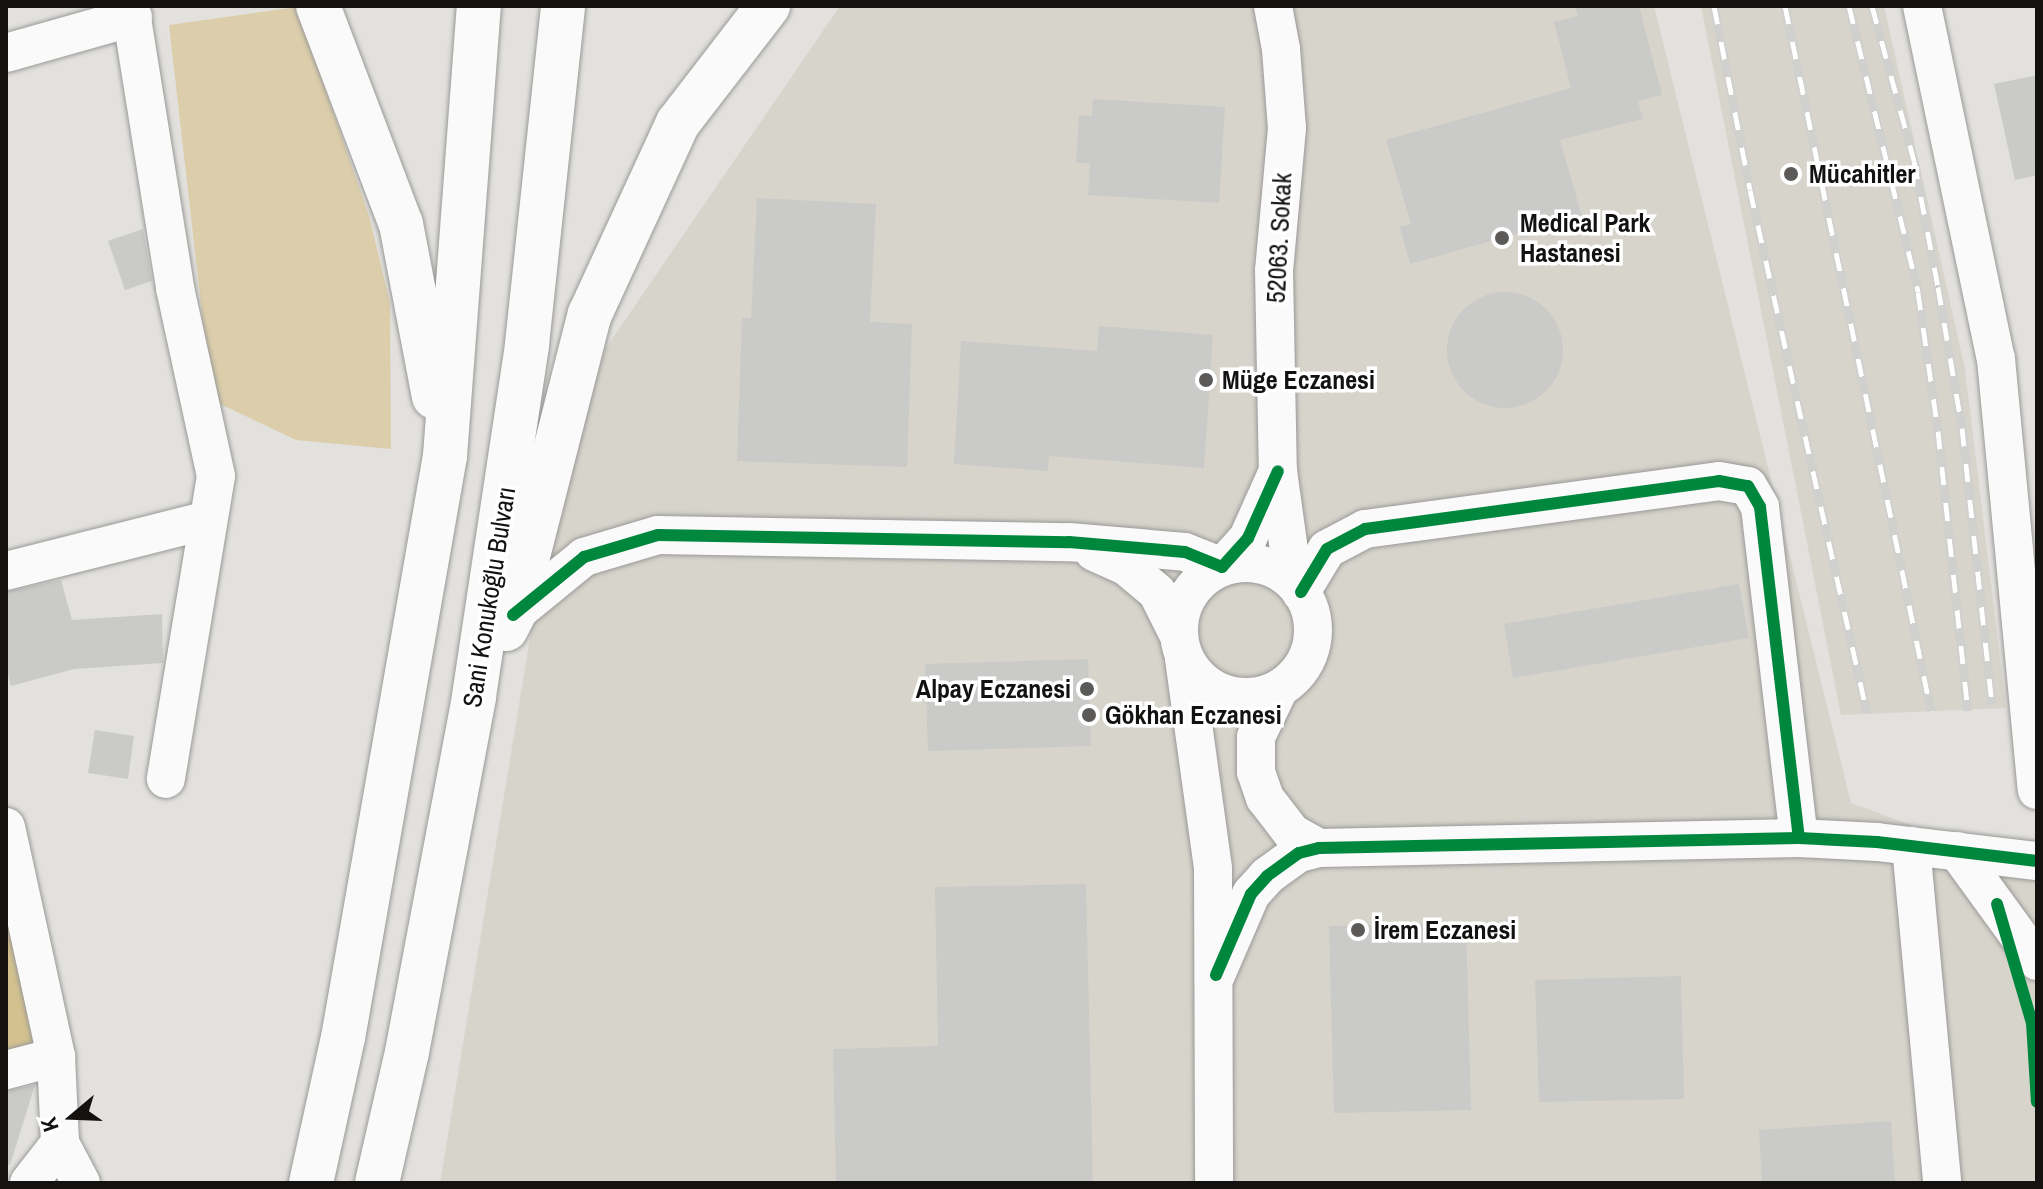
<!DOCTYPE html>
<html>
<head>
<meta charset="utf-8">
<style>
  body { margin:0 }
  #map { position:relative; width:2043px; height:1189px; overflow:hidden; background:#e2e1de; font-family:"Archivo Narrow",sans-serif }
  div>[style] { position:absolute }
  .built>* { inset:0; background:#d7d4cc }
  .green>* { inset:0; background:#dcceab }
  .forest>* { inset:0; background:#d3c18f }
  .building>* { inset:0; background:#cacac9 }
  .round { border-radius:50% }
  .roads { filter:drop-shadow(0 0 2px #999997) drop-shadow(0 0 2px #999997) }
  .minor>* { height:38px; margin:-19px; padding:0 19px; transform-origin:19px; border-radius:19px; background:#fbfafa }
  .minor>.ring { margin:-19px; padding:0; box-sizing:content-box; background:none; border:38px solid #fbfafa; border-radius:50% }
  .highway>* { height:44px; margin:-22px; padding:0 22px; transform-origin:22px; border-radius:22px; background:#fbfafa }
  .rail>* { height:9px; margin-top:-4.5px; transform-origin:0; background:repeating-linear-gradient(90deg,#fff 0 18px,#d0d0cf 0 36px); box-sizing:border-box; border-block:2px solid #d0d0cf }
  .cycleway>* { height:12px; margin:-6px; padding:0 6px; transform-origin:6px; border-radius:6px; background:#00873e }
  .dots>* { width:22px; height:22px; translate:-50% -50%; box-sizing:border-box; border:4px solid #fff; border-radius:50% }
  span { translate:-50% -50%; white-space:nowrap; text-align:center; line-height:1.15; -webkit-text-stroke:7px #fff; paint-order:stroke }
  .poi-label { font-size:26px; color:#131211; font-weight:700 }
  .left { translate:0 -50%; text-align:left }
  .right { translate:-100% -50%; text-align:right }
  .street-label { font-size:26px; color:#131211 }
  .frame { position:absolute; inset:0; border:8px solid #131211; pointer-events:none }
  .north { position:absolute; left:32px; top:1077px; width:80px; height:80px; -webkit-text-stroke:6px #fff; paint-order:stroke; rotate:251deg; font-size:22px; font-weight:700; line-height:32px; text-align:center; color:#131211 }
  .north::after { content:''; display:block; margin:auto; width:28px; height:36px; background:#131211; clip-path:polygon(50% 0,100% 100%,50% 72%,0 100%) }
</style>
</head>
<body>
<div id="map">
  <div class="built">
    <i style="clip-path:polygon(840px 6px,1654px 6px,1851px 803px,2037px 871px,2037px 1183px,440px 1183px,569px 402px)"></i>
    <i style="clip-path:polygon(1701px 6px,1884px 6px,1965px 369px,2006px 708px,1841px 715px)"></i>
  </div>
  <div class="green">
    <i style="clip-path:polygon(297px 7px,369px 216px,390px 303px,391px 449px,296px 440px,212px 400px,169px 25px)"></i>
  </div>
  <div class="forest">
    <i style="clip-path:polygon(6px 827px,56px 1057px,6px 1070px)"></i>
  </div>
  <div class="building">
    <i style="clip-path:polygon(1575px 6px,1639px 6px,1662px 95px,1638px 101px,1643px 119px,1560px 140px,1583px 220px,1521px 238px,1519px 233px,1410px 264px,1400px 227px,1411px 224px,1386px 140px,1571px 88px,1554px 22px,1578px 16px)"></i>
    <i style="clip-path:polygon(2037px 75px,2037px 175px,2015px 180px,1994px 84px)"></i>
    <i style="clip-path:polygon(1093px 99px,1225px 107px,1219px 203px,1088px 195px,1090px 163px,1076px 163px,1079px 115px,1092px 116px)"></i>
    <i style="clip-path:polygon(757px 198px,876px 204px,870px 322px,912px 324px,907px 467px,737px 461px,742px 318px,751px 318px)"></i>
    <i style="clip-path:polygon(143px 229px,152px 281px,125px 290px,108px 241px)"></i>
    <i class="round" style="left:1447px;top:292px;width:116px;height:116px"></i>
    <i style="clip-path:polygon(1099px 326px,1213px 335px,1204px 468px,1049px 456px,1048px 471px,954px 464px,961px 341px,1097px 351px)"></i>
    <i style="clip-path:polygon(61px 580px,72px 620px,162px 614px,163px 663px,74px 669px,11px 686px,6px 668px,6px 592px)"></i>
    <i style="clip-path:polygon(1739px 584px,1749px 638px,1513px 678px,1504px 624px)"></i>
    <i style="clip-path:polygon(1088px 659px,1091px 746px,928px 751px,925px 664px)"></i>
    <i style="clip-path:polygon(95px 730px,134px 736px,128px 779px,88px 773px)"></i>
    <i style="clip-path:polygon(1086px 884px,1093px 1183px,836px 1183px,833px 1049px,938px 1046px,935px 887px)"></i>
    <i style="clip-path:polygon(1466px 923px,1471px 1110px,1334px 1113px,1329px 926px)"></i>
    <i style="clip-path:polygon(1681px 976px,1684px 1099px,1539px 1102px,1535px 980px)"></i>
    <i style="clip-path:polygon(35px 1085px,10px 1165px,6px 1164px,6px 1091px)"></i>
    <i style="clip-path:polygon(1891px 1121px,1895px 1183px,1762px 1183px,1759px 1130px)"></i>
  </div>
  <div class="roads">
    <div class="minor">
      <i style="left:130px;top:6px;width:286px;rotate:80.9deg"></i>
      <i style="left:175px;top:288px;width:192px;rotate:77.7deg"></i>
      <i style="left:216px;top:476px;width:307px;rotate:99.4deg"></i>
      <i style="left:1273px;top:6px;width:44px;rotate:79.5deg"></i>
      <i style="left:1281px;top:49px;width:79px;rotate:85.7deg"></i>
      <i style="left:1287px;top:128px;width:143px;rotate:95.2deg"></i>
      <i style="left:1274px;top:270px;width:201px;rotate:88.9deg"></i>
      <i style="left:1278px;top:471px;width:87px;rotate:82.1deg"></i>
      <i style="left:1290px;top:557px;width:37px;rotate:73deg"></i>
      <i style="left:1922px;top:6px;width:361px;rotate:78.2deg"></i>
      <i style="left:1996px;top:359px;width:433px;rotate:84.6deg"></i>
      <i style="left:6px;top:53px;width:132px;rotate:-15.8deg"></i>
      <i style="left:1094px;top:552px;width:36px;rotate:24deg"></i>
      <i style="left:1127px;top:567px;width:39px;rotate:40deg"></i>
      <i style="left:1157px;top:592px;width:49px;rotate:63.4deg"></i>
      <i class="ring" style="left:1179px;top:563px;width:96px;height:96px"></i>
      <i style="left:6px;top:571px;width:208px;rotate:-14.2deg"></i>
      <i style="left:1301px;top:592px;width:50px;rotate:-58.8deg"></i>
      <i style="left:1327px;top:549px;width:43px;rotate:-27.8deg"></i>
      <i style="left:1365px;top:529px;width:357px;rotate:-7.7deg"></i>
      <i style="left:1719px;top:481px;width:29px;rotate:10deg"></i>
      <i style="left:1748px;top:486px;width:24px;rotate:60deg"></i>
      <i style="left:1760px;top:507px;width:333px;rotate:83.3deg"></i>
      <i style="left:513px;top:615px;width:92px;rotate:-39.2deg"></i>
      <i style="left:584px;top:557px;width:77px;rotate:-16.6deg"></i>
      <i style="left:658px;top:535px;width:411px;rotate:1deg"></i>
      <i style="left:1069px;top:542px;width:116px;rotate:4.9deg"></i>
      <i style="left:1185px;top:552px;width:40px;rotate:22deg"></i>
      <i style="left:1222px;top:567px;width:39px;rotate:-48deg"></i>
      <i style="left:1248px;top:538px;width:73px;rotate:-65.9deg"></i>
      <i style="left:1184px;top:659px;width:212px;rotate:82.1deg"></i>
      <i style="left:1213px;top:869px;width:314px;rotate:89.8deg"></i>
      <i style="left:1279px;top:689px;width:53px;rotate:115.6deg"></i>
      <i style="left:1256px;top:737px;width:35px;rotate:90deg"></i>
      <i style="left:1256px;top:772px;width:28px;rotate:71deg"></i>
      <i style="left:1265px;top:798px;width:44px;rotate:52.4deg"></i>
      <i style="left:1292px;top:833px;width:31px;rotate:29deg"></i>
      <i style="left:6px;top:827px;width:235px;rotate:77.7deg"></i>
      <i style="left:56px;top:1057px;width:86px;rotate:87.3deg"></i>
      <i style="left:60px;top:1143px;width:45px;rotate:62.3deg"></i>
      <i style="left:1911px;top:846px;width:338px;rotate:84.7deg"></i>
      <i style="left:1957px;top:851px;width:136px;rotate:54deg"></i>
      <i style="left:1216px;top:975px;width:88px;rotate:-66.6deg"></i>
      <i style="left:1251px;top:894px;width:24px;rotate:-48deg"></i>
      <i style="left:1267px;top:876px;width:39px;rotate:-36deg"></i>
      <i style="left:1299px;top:853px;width:21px;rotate:-14deg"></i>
      <i style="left:1319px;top:848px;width:480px;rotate:-1.2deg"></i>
      <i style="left:1799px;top:838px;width:78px;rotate:2.9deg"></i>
      <i style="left:1877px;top:842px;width:161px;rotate:6.8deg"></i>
      <i style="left:6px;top:1070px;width:52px;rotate:-14.6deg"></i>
      <i style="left:29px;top:1183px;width:51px;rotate:-52.2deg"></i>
    </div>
    <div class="highway">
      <i style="left:318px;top:6px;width:233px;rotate:69.2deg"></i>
      <i style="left:401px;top:224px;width:176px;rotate:79.2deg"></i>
      <i style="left:506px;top:629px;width:16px;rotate:-63deg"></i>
      <i style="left:513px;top:615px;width:311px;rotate:-75.7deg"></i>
      <i style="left:590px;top:314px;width:210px;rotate:-65.3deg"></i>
      <i style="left:678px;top:123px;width:148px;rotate:-52.4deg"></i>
      <i style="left:311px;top:1183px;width:148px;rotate:-77.6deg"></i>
      <i style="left:343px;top:1038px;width:591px;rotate:-80.06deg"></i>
      <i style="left:445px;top:456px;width:451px;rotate:-85.7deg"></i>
      <i style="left:377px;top:1183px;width:134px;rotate:-77.1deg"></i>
      <i style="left:407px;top:1052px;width:362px;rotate:-79.3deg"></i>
      <i style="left:474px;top:696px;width:356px;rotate:-81.4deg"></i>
      <i style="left:527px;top:344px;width:340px;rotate:-83.9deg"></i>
    </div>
  </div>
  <div class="rail">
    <i style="left:1714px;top:6px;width:187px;rotate:78.9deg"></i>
    <i style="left:1750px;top:190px;width:536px;rotate:77.39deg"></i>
    <i style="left:1785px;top:6px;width:720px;rotate:78.3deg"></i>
    <i style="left:1849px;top:6px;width:294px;rotate:76.4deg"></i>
    <i style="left:1918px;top:292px;width:140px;rotate:81.8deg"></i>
    <i style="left:1938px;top:431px;width:281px;rotate:83.9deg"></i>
    <i style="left:1872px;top:6px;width:161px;rotate:74.8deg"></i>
    <i style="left:1914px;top:161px;width:128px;rotate:79.2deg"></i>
    <i style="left:1938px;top:287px;width:143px;rotate:80.3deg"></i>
    <i style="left:1962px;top:428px;width:278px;rotate:83.8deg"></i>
  </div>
  <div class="cycleway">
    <i style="left:1301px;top:592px;width:50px;rotate:-58.8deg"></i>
    <i style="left:1327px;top:549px;width:43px;rotate:-27.8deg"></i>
    <i style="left:1365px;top:529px;width:357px;rotate:-7.7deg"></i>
    <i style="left:1719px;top:481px;width:29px;rotate:10deg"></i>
    <i style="left:1748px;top:486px;width:24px;rotate:60deg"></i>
    <i style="left:1760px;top:507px;width:333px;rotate:83.3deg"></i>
    <i style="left:513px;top:615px;width:92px;rotate:-39.2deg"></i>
    <i style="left:584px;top:557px;width:77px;rotate:-16.6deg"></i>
    <i style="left:658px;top:535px;width:411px;rotate:1deg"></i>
    <i style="left:1069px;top:542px;width:116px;rotate:4.9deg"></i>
    <i style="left:1185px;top:552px;width:40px;rotate:22deg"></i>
    <i style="left:1222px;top:567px;width:39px;rotate:-48deg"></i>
    <i style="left:1248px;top:538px;width:73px;rotate:-65.9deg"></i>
    <i style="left:1997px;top:904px;width:124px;rotate:73.6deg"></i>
    <i style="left:2032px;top:1023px;width:79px;rotate:86.4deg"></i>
    <i style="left:1216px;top:975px;width:88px;rotate:-66.6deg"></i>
    <i style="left:1251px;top:894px;width:24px;rotate:-48deg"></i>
    <i style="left:1267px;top:876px;width:39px;rotate:-36deg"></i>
    <i style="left:1299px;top:853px;width:21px;rotate:-14deg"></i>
    <i style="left:1319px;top:848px;width:480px;rotate:-1.2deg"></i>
    <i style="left:1799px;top:838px;width:78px;rotate:2.9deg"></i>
    <i style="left:1877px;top:842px;width:161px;rotate:6.8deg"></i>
  </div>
  <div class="dots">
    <i style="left:1791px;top:174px;background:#5b5a59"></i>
    <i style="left:1502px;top:238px;background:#5b5a59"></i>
    <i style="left:1206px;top:380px;background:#5b5a59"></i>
    <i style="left:1087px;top:689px;background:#5b5a59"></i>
    <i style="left:1089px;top:715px;background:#5b5a59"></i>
    <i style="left:1358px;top:930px;background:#5b5a59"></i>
  </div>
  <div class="poi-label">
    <span class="left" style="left:1809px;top:174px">Mücahitler</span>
    <span class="left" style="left:1520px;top:238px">Medical Park<br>Hastanesi</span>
    <span class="left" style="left:1222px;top:380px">Müge Eczanesi</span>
    <span class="right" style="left:1071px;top:689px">Alpay Eczanesi</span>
    <span class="left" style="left:1105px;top:715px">Gökhan Eczanesi</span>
    <span class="left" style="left:1374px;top:930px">İrem Eczanesi</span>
  </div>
  <div class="street-label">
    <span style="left:1279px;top:238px;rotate:-87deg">52063. Sokak</span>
    <span style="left:489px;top:597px;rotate:-81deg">Sani Konukoğlu Bulvarı</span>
  </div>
  <div class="frame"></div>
  <div class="north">K</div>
</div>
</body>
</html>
